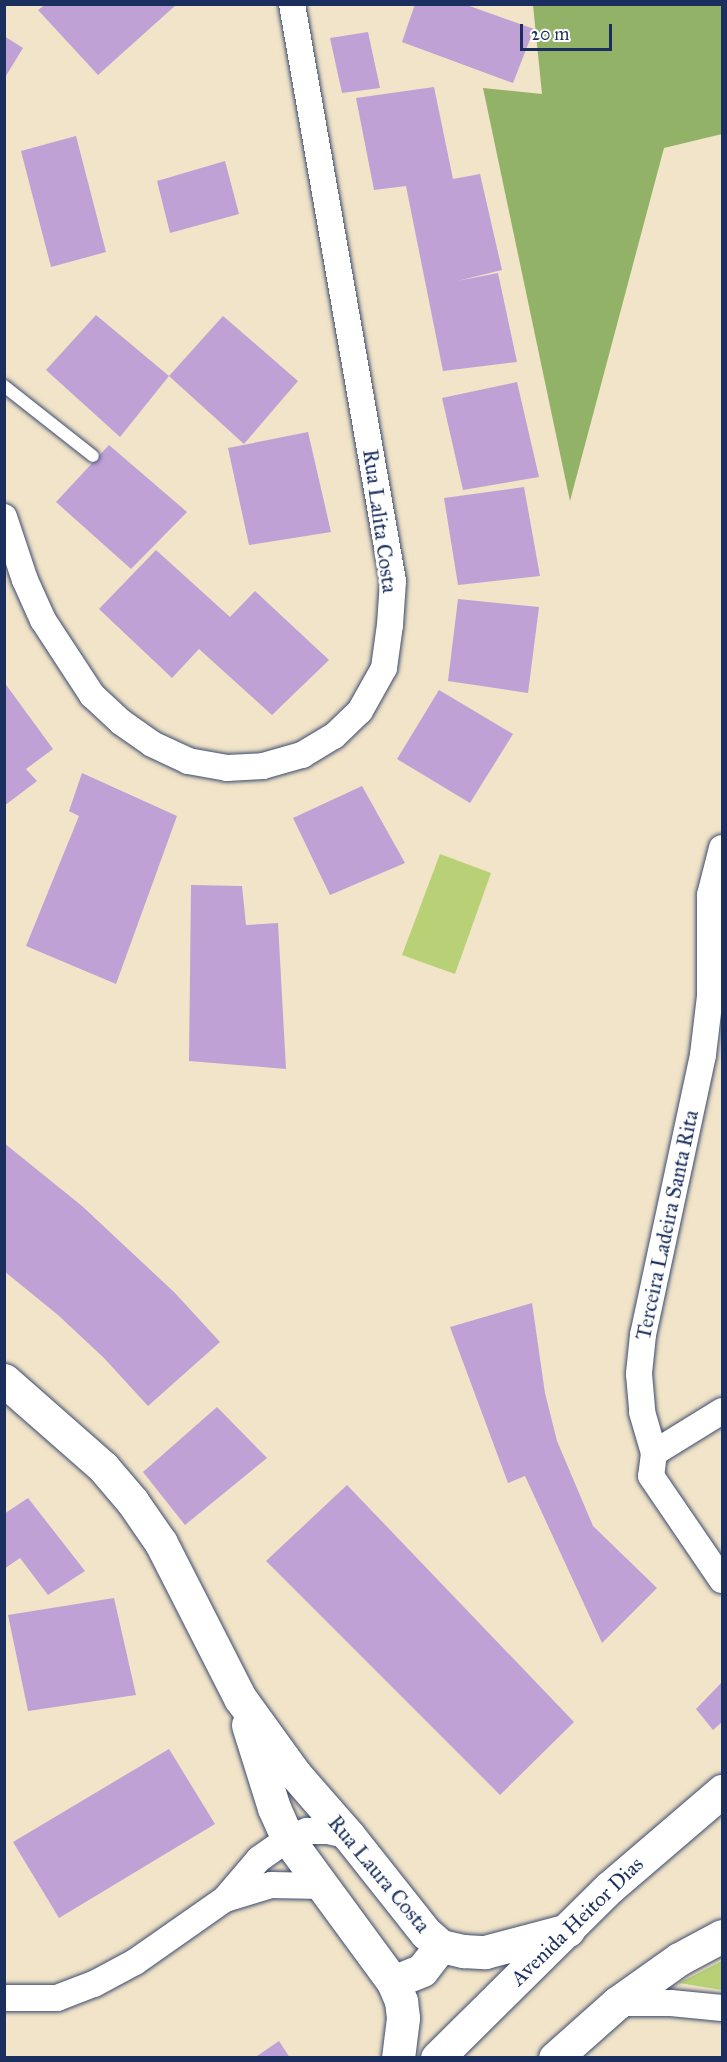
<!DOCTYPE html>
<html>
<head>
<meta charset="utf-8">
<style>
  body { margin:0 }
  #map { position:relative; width:727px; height:2062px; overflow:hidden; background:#f1e4c8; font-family:"IM FELL Great Primer",serif }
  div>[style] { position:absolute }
  .green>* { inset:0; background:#b8d176 }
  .forest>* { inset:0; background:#92b367 }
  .building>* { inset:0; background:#bfa1d5 }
  .roads { filter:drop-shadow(0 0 2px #3b4a6e) drop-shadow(0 0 2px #3b4a6e) }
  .lane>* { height:12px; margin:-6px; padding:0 6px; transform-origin:6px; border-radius:6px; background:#fff }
  .street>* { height:26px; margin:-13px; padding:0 13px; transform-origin:13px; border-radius:13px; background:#fff }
  .secondary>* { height:33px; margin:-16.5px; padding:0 16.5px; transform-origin:16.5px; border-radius:16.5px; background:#fff }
  .primary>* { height:33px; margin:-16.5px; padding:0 16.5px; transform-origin:16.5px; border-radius:16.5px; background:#fff }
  span { translate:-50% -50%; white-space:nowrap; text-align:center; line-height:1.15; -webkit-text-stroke:6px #fff; paint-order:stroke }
  .street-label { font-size:21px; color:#1b2f5e }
  .frame { position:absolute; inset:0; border:6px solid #1b2f5e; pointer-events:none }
  .scale { position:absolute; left:520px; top:24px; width:92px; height:27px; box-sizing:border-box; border:3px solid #1b2f5e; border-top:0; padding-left:8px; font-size:18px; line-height:21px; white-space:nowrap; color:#1b2f5e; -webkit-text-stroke:4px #fff; paint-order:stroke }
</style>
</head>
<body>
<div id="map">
  <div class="green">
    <i style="clip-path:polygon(440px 854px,491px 873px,455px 974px,402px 955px)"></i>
    <i style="clip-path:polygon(722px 1961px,722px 1990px,679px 1983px)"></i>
  </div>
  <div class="forest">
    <i style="clip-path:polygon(533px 5px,722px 5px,722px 134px,664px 148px,570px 501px,483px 88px,542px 94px)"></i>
  </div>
  <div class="building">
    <i style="clip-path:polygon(46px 4px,177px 4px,98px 75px,38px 10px)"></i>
    <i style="clip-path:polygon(415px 4px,464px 4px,534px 29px,513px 83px,402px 42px)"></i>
    <i style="clip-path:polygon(368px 32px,380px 88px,342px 93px,330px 38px)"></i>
    <i style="clip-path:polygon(4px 36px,23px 48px,4px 79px)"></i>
    <i style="clip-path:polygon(434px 87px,453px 179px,480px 174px,502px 270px,457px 281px,498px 273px,517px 362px,443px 371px,406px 186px,374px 190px,356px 98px)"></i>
    <i style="clip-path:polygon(76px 136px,106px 252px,51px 267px,21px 151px)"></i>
    <i style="clip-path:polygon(225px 161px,239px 214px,170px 233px,157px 181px)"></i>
    <i style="clip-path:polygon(96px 315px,169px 376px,120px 437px,46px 370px)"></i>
    <i style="clip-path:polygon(223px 316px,298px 381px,244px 444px,169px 376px)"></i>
    <i style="clip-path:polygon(517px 382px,539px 477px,463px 490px,442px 398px)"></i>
    <i style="clip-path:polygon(308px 432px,331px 532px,249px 545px,228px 448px)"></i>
    <i style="clip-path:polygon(109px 445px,187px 512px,131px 569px,56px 502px)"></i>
    <i style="clip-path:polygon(524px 487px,540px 576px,458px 585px,444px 498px)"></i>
    <i style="clip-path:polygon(156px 550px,230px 617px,255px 591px,329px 660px,272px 715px,199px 649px,172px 678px,99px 609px)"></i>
    <i style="clip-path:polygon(458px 599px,539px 607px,528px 693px,448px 681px)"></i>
    <i style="clip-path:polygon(4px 682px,53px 749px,26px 769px,37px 781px,4px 806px)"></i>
    <i style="clip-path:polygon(439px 690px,513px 734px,470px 803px,397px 759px)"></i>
    <i style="clip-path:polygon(82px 773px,177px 816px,116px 984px,26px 946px,79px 816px,69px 811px)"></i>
    <i style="clip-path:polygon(362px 786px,405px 863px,330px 895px,293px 818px)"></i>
    <i style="clip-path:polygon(191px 885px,242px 886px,246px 925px,278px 923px,286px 1069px,189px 1061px)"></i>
    <i style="clip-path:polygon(4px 1143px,82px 1206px,175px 1293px,220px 1342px,148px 1406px,104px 1358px,58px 1315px,4px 1271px)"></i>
    <i style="clip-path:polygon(532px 1303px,545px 1393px,557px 1441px,593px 1526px,657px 1588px,602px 1643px,525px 1476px,508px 1483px,450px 1327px)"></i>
    <i style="clip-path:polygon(217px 1407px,267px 1458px,185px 1525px,143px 1472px)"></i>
    <i style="clip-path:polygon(347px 1485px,574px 1722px,500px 1795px,266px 1561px)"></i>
    <i style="clip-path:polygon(28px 1498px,85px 1571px,48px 1595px,20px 1558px,4px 1569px,4px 1514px)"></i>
    <i style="clip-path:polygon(114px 1598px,136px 1695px,28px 1711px,8px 1615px)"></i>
    <i style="clip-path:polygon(722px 1682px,722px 1722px,713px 1730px,696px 1709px)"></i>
    <i style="clip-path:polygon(169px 1749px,215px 1824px,59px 1918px,13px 1842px)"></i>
    <i style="clip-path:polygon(279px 2041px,290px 2058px,254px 2058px)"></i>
  </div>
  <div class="roads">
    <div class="lane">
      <i style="left:4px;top:386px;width:113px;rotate:38.2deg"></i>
    </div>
    <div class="street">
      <i style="left:4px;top:517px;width:66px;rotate:71.6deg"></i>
      <i style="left:25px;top:580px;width:44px;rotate:65.8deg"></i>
      <i style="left:43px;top:620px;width:90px;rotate:56.8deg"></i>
      <i style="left:92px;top:695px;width:40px;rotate:43deg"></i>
      <i style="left:121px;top:722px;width:38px;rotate:35deg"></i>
      <i style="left:152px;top:744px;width:40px;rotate:25deg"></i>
      <i style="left:188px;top:761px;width:40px;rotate:10deg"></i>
      <i style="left:227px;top:768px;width:36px;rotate:-3deg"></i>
      <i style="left:263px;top:766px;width:41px;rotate:-15.8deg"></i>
      <i style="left:302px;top:755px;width:37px;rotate:-31deg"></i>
      <i style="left:334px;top:736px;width:36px;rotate:-44deg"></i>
      <i style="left:360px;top:711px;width:49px;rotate:-60.8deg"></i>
      <i style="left:384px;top:668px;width:43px;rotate:-82.1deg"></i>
      <i style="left:390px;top:625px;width:44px;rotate:-86.1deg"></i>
      <i style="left:393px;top:581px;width:586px;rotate:-99.93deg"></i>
      <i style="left:722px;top:848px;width:49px;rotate:104.3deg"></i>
      <i style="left:710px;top:895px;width:101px;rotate:90deg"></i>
      <i style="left:710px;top:996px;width:59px;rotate:96.8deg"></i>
      <i style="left:703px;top:1055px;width:286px;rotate:102.1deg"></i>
      <i style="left:643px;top:1335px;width:39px;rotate:96deg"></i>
      <i style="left:639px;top:1374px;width:38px;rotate:85deg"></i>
      <i style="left:642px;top:1412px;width:43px;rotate:73.7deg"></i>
      <i style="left:654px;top:1453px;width:23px;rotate:97deg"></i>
      <i style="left:651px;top:1476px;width:126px;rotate:55.7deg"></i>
      <i style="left:654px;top:1453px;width:80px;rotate:-31.7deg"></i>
      <i style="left:225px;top:1899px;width:48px;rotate:-16.9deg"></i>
      <i style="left:271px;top:1885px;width:51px;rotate:1.1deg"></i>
      <i style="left:4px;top:1998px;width:53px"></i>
      <i style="left:57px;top:1998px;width:40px;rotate:-21deg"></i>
      <i style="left:94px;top:1984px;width:47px;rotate:-28.2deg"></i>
      <i style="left:135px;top:1962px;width:110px;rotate:-35deg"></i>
      <i style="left:225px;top:1899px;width:52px;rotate:-49.6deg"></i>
      <i style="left:259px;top:1859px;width:35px;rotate:-35deg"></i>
      <i style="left:288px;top:1839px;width:21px;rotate:-23deg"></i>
      <i style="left:307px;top:1831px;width:21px"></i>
      <i style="left:328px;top:1831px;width:22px;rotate:13deg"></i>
      <i style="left:617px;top:2003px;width:54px"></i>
      <i style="left:671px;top:2003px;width:51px;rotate:5.6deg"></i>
    </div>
    <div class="secondary">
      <i style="left:4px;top:1380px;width:132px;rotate:41.3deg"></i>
      <i style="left:103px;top:1467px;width:45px;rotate:49.5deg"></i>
      <i style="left:132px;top:1501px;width:51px;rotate:55.4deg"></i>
      <i style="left:161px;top:1543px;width:174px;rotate:63deg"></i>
      <i style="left:240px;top:1698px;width:94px;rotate:54.1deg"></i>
      <i style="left:295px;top:1774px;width:82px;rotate:48.9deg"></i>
      <i style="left:349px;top:1836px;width:124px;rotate:51.6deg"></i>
      <i style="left:426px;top:1933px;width:20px;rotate:41deg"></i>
      <i style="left:441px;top:1946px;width:23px;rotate:13deg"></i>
      <i style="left:463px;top:1951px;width:22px;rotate:3deg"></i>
      <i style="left:485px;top:1952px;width:86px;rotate:-14.8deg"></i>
      <i style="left:248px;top:1725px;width:87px;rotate:72.6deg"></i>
      <i style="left:274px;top:1808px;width:34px;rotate:66deg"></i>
      <i style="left:288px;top:1839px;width:177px;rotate:53.7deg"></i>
      <i style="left:393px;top:1982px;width:21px;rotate:67deg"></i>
      <i style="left:401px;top:2001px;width:17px;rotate:83deg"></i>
      <i style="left:403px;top:2018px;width:40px;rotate:97.1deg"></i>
      <i style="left:393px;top:1982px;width:31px;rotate:-22deg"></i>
      <i style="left:422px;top:1970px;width:31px;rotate:-52deg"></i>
    </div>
    <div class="primary">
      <i style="left:437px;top:2058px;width:243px;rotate:-44.7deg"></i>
      <i style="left:610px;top:1887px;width:148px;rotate:-40.6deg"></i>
      <i style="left:555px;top:2058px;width:83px;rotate:-41.6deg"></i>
      <i style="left:617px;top:2003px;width:76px;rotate:-35.4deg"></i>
      <i style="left:679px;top:1959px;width:49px;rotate:-28.1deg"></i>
    </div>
  </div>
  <div class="street-label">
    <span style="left:380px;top:521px;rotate:82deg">Rua Lalita Costa</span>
    <span style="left:667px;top:1225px;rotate:-78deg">Terceira Ladeira Santa Rita</span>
    <span style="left:379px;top:1874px;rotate:50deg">Rua Laura Costa</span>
    <span style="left:577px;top:1921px;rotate:-44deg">Avenida Heitor Dias</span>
  </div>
  <div class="frame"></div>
  <div class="scale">20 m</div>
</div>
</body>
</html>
